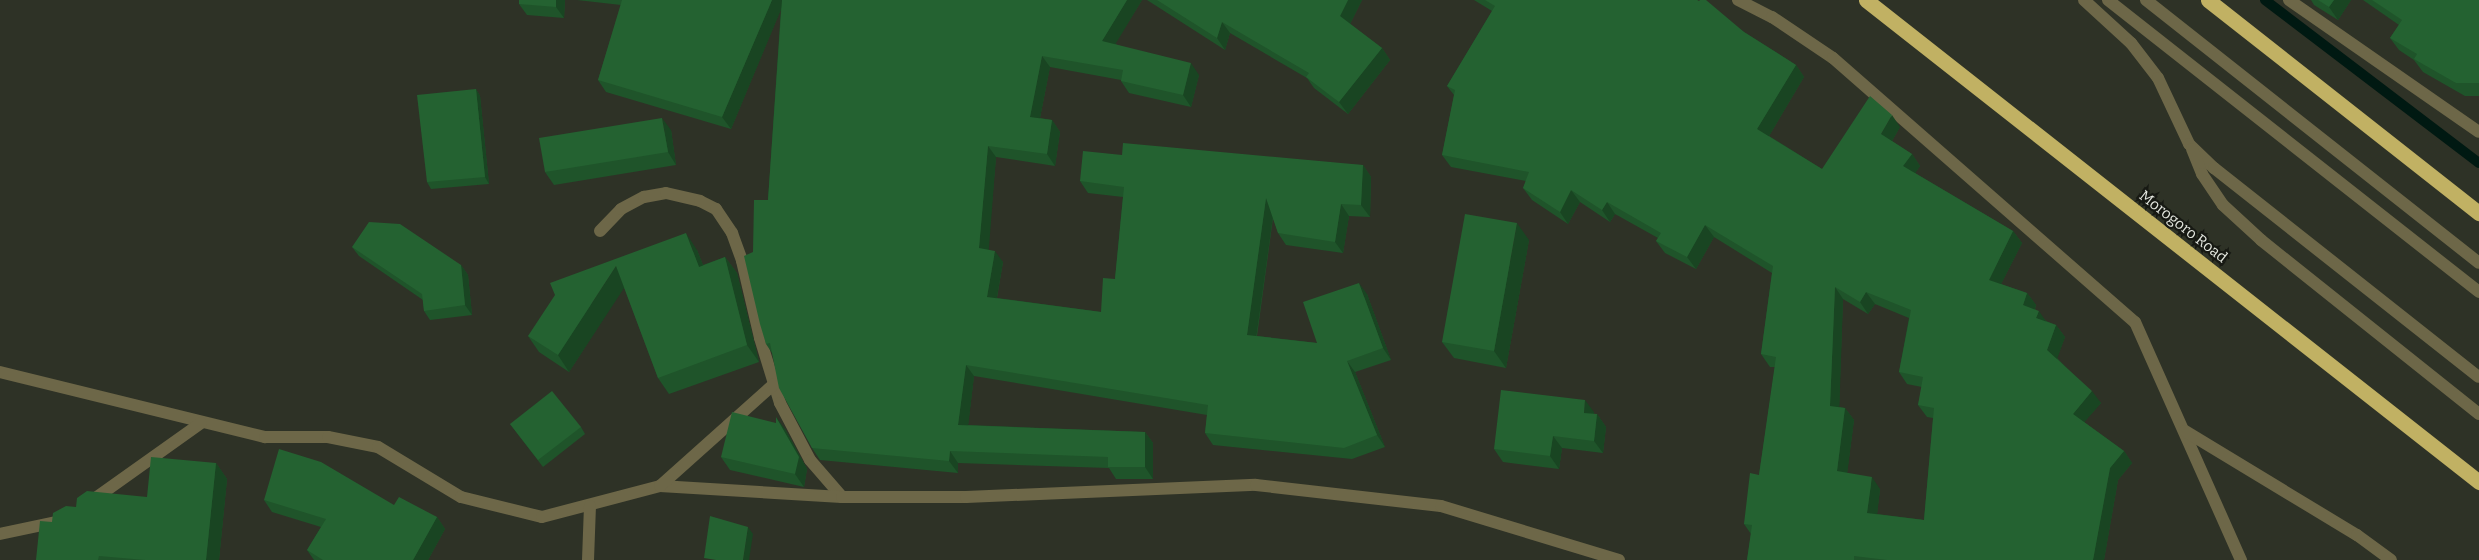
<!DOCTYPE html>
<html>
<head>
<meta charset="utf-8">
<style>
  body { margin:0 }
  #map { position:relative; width:2479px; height:560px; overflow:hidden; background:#2e3226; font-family:Bitter,serif }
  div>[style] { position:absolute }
  .stream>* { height:10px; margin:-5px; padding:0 5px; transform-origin:5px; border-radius:5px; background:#001912 }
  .minor>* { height:12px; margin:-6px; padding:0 6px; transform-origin:6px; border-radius:6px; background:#6d6748 }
  .highway>* { height:15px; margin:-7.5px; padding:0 7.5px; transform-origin:7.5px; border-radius:7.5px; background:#c1b163 }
  .wall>* { inset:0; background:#1f542a }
  .shaded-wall>* { inset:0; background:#194522 }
  .building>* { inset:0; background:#246231 }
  span { translate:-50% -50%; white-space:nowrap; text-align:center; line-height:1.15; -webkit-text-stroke:4.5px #171913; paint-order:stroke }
  .street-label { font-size:15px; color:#e4e7df }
</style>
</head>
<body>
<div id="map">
  <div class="stream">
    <i style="left:2265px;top:0;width:269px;rotate:37.3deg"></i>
  </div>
  <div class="minor">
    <i style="left:1738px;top:0;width:38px;rotate:27deg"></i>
    <i style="left:1772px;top:17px;width:73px;rotate:33.9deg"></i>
    <i style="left:1833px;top:58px;width:401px;rotate:41.2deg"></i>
    <i style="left:2135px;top:322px;width:261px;rotate:66deg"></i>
    <i style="left:2084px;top:0;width:64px;rotate:42.5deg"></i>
    <i style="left:2131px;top:43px;width:44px;rotate:52.4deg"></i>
    <i style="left:2158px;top:78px;width:73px;rotate:64.8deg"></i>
    <i style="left:2189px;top:144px;width:35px;rotate:44deg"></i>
    <i style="left:2214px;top:168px;width:337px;rotate:38.3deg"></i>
    <i style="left:2108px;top:0;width:472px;rotate:38.2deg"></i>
    <i style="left:2146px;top:0;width:424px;rotate:38.3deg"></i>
    <i style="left:2289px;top:0;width:231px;rotate:34.8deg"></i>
    <i style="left:2192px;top:149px;width:27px;rotate:68deg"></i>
    <i style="left:2202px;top:174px;width:37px;rotate:56deg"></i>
    <i style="left:2223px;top:205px;width:52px;rotate:42.6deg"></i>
    <i style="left:2261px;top:240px;width:279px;rotate:38.6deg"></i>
    <i style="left:600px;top:231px;width:30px;rotate:-46deg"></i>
    <i style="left:621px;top:209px;width:26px;rotate:-28deg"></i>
    <i style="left:644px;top:197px;width:22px;rotate:-10deg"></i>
    <i style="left:666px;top:193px;width:35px;rotate:13deg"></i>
    <i style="left:700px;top:201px;width:18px;rotate:27deg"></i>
    <i style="left:716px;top:209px;width:29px;rotate:56deg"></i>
    <i style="left:732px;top:233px;width:30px;rotate:70deg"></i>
    <i style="left:742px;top:261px;width:79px;rotate:76.8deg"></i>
    <i style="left:760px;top:338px;width:68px;rotate:72.9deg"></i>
    <i style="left:780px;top:403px;width:64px;rotate:62.2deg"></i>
    <i style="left:810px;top:460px;width:49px;rotate:49.1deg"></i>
    <i style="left:0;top:372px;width:273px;rotate:13.8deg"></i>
    <i style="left:265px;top:437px;width:63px"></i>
    <i style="left:328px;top:437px;width:51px;rotate:11.3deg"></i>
    <i style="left:378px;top:447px;width:97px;rotate:31.1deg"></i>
    <i style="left:461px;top:497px;width:83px;rotate:13.9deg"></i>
    <i style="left:542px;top:517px;width:122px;rotate:-14.7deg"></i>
    <i style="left:660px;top:486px;width:182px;rotate:3.5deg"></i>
    <i style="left:842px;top:497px;width:124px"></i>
    <i style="left:966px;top:497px;width:290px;rotate:-2.4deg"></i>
    <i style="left:1256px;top:485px;width:186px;rotate:6.5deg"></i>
    <i style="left:1441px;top:506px;width:186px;rotate:16.9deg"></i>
    <i style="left:2185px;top:431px;width:201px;rotate:31.2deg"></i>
    <i style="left:2357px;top:535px;width:42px;rotate:36.3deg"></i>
    <i style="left:660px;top:486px;width:153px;rotate:-41.8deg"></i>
    <i style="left:90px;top:502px;width:136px;rotate:-35.4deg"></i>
    <i style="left:0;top:534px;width:57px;rotate:-12.1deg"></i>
    <i style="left:588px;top:560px;width:54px;rotate:-87.9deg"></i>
  </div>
  <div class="highway">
    <i style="left:1866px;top:0;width:780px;rotate:38.18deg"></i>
    <i style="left:2208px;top:0;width:345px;rotate:38.2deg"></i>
  </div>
  <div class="wall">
    <i style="clip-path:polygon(565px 0,564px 18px,527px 15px,519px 4px)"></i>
    <i style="clip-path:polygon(577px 0,1142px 0,1115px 44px,1199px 75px,1191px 107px,1129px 93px,1121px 81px,1121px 80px,1050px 67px,1040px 118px,1052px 120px,1060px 132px,1055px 166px,996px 157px,988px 250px,1003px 262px,997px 298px,1101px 312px,1115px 279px,1123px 197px,1088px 193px,1080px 181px,1122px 155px,1363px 165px,1371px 177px,1370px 217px,1349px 216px,1343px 253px,1286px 245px,1278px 233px,1273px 218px,1257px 336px,1317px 343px,1367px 294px,1391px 360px,1355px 372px,1385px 447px,1352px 459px,1213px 445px,1205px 433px,1207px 415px,974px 376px,968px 425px,1145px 432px,1153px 443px,1153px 479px,1116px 479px,1109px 468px,958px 463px,958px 473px,820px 460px,812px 448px,772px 353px,766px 344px,753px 252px,768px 200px,781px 9px,731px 129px,606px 92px,598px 80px,621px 5px)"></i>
    <i style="clip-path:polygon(1147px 0,1362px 0,1350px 24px,1382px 48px,1390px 60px,1348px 114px,1314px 88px,1307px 78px,1230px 33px,1225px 50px)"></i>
    <i style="clip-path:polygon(evenodd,1474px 0,1697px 0,1744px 32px,1796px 65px,1804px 77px,1769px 136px,1822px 169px,1900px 127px,1892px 141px,1912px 154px,1920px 166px,1915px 173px,2013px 231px,2022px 243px,2001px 284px,2027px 293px,2036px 305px,2035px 309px,2046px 321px,2056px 325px,2065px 337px,2057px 358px,2101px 403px,2084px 422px,2124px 451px,2132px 463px,2118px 480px,2104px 560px,1747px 560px,1751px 534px,1744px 524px,1759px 475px,1775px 367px,1770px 367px,1761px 354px,1772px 273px,1714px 237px,1696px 269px,1665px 253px,1656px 241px,1658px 238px,1615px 214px,1610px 222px,1580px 202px,1568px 224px,1532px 200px,1523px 188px,1526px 181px,1451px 167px,1442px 155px,1454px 95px,1447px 86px,1492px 11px,1474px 0,1843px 299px,1868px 314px,1875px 304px,1909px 318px,1899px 372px,1907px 384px,1922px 387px,1918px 405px,1927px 417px,1933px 418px,1924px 520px,1877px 514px,1880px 489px,1847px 473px,1854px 420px,1845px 408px,1839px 407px,1843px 299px)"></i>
    <i style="clip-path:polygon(2311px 0,2351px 0,2338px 20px,2314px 5px)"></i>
    <i style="clip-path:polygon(2363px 0,2479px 0,2479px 96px,2465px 96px,2423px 72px,2414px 60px,2399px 50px,2390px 38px,2399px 25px)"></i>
    <i style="clip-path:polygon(476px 89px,480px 96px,489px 184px,431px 189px,427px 182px)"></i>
    <i style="clip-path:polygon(671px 130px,676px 165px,554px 185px,545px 172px)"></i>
    <i style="clip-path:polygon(1529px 240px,1506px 368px,1454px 358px,1442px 342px)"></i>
    <i style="clip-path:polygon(352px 247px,461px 265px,468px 275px,472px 315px,430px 320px,424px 311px,423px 300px,359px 256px)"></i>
    <i style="clip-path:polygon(697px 250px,703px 265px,725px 257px,737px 273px,759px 362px,669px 394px,658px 378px,624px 287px,569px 372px,539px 352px,528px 336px)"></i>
    <i style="clip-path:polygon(1594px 412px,1594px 414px,1597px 414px,1606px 427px,1603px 453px,1562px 448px,1559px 469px,1503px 462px,1494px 449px)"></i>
    <i style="clip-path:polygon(510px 424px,581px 427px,585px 434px,543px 467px)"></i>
    <i style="clip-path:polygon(785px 429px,807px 469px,804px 487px,730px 470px,721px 457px)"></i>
    <i style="clip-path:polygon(216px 463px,227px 479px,219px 560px,36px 560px,52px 522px,76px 507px,147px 497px)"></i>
    <i style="clip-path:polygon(264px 500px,394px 505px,437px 517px,445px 529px,428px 560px,314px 560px,307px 550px,321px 527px,272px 512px)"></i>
  </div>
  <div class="shaded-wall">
    <i style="clip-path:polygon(556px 0,565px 0,564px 18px,556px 7px)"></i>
    <i style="clip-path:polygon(772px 0,785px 0,731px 129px,722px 117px)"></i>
    <i style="clip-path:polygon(1127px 0,1142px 0,1110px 53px,1102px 41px)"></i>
    <i style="clip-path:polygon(1348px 0,1362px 0,1348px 28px,1340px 16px)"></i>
    <i style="clip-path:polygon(2334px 0,2351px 0,2338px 20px,2329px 7px)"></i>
    <i style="clip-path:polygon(1222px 22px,1230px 33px,1225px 50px,1217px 38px)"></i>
    <i style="clip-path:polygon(1382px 48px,1390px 60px,1348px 114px,1339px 102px)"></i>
    <i style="clip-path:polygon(1042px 56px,1050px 67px,1038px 128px,1030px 117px)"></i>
    <i style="clip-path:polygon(1191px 63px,1199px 75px,1191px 107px,1183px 95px)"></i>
    <i style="clip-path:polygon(1796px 65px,1804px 77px,1766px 141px,1757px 129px)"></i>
    <i style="clip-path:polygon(476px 89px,480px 96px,489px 184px,485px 177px)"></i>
    <i style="clip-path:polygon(1892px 115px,1900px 127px,1889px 146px,1881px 134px)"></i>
    <i style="clip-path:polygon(662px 118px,671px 130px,676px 165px,668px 152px)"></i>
    <i style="clip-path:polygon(1052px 120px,1060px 132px,1055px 166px,1047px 154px)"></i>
    <i style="clip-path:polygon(988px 146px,996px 157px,988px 260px,979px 248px)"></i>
    <i style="clip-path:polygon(1912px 154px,1920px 166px,1912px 178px,1903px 166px)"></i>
    <i style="clip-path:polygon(1363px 165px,1371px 177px,1370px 217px,1361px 205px)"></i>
    <i style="clip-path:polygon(1571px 190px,1580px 202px,1568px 224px,1560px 212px)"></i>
    <i style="clip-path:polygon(1266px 198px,1274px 209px,1255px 346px,1247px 335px)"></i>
    <i style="clip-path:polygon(1607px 202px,1615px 214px,1610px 222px,1602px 210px)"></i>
    <i style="clip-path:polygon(1341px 204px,1349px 216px,1343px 253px,1335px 242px)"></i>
    <i style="clip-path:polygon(1517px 223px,1529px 240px,1506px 368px,1494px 351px)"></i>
    <i style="clip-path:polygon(1705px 225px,1714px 237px,1696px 269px,1687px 257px)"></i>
    <i style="clip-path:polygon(2013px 231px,2022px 243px,1997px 292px,1989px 280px)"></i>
    <i style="clip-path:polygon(686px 233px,697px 250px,710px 283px,699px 267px)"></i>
    <i style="clip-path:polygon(995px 251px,1003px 262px,995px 308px,987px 297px)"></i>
    <i style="clip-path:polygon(725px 257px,737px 273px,759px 362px,747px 345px)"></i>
    <i style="clip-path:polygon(461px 265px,468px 275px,472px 315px,465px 305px)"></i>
    <i style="clip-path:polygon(616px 266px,628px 282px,569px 372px,558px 355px)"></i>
    <i style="clip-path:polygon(1359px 283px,1367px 294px,1391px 360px,1383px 348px)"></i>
    <i style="clip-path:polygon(1835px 287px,1843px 299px,1839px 418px,1830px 406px)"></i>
    <i style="clip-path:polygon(1866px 292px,1875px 304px,1868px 314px,1860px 302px)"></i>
    <i style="clip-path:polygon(2027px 293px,2036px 305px,2032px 317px,2023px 305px)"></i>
    <i style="clip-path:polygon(2039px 311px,2047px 323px,2036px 318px)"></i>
    <i style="clip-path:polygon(2056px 325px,2065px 337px,2056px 362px,2047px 350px)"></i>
    <i style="clip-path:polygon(1347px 361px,1355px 372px,1385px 447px,1377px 435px)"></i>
    <i style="clip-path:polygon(966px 365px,974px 376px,967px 436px,958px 425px)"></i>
    <i style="clip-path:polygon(2092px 391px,2101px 403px,2081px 426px,2073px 414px)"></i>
    <i style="clip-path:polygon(1585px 400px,1594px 412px,1593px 425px,1584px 413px)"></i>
    <i style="clip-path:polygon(1845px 408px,1854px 420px,1846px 483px,1837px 471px)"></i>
    <i style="clip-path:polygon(1597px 414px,1606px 427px,1603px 453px,1594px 441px)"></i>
    <i style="clip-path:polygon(776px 417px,785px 429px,807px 469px,804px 487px,795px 474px)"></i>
    <i style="clip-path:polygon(1145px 432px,1153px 443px,1153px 479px,1145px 467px)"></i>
    <i style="clip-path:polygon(1553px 436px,1562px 448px,1559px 469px,1550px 456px)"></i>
    <i style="clip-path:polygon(950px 451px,958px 463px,958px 473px,949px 461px)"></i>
    <i style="clip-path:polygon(2124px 451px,2132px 463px,2118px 480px,2104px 560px,2093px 560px,2110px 468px)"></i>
    <i style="clip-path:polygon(216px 463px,227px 479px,219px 560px,206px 560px)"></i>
    <i style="clip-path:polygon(1872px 477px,1880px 489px,1876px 525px,1867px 513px)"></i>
    <i style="clip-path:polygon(437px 517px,445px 529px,428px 560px,413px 560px)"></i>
    <i style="clip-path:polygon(748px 527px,753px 534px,749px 560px,743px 560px)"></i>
  </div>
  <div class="building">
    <i style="clip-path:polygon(519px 0,556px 0,556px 7px,519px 4px)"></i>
    <i style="clip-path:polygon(622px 0,772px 0,722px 117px,598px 80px)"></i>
    <i style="clip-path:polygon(782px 0,1127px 0,1102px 41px,1191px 63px,1183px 95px,1121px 81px,1123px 70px,1042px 56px,1030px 117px,1052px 120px,1047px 154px,988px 146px,979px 248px,995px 251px,987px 297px,1101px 312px,1103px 278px,1115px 279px,1124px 187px,1080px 181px,1083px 151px,1122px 155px,1123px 143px,1363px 165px,1361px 205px,1341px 204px,1335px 242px,1278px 233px,1266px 198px,1247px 335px,1317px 343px,1303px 302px,1359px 283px,1383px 348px,1347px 361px,1377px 435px,1344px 448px,1205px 433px,1208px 405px,966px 365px,958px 425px,1145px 432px,1145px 467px,1108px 467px,1108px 457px,950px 451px,949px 461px,812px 448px,779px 388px,770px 343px,766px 344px,760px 324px,744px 256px,753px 252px,754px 200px,768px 200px)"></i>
    <i style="clip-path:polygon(1157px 0,1348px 0,1340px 16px,1382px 48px,1339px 102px,1306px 77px,1309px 73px,1222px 22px,1217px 38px)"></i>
    <i style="clip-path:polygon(evenodd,1485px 0,1697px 0,1699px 1px,1700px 0,1706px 0,1744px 32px,1796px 65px,1757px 129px,1822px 169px,1870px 96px,1892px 115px,1881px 134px,1912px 154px,1903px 166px,2013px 231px,1989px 280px,2027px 293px,2023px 305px,2039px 311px,2036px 318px,2056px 325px,2047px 350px,2092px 391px,2073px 414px,2124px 451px,2110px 468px,2093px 560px,1887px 560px,1854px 556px,1854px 560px,1747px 560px,1752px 525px,1744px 524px,1750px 473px,1759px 475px,1776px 357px,1761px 354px,1773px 266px,1705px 225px,1687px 257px,1656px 241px,1661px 233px,1607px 202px,1602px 210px,1571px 190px,1560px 212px,1523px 188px,1529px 172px,1442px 155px,1455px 90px,1447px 86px,1495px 6px,1485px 0,1835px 287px,1860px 302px,1866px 292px,1911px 310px,1899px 372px,1923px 377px,1918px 405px,1934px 408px,1924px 520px,1867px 513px,1872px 477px,1837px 471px,1845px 408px,1830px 406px,1835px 287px)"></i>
    <i style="clip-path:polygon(2318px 0,2334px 0,2329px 7px)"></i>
    <i style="clip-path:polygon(2372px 0,2479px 0,2479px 83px,2456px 83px,2414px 59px,2417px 54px,2390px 38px,2402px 20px)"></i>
    <i style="clip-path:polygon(476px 89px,485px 177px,427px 182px,417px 95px)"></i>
    <i style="clip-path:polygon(662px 118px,668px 152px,545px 172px,539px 138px)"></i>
    <i style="clip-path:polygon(1465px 214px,1517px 223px,1494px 351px,1442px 342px)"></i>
    <i style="clip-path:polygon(369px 222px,400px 224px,461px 265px,465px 305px,424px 311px,422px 294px,352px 247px)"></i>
    <i style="clip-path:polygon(686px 233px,699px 267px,725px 257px,747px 345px,658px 378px,616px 266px,558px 355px,528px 336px,555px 295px,550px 283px)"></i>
    <i style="clip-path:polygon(1501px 390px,1585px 400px,1584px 413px,1597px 414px,1594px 441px,1553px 436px,1550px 456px,1494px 449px)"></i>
    <i style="clip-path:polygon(552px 391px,581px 427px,538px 460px,510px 424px)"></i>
    <i style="clip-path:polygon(732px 412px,776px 423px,776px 417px,799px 457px,795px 474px,721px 457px)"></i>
    <i style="clip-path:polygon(279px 449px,321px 462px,394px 505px,399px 497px,437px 517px,413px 560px,323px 560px,307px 550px,326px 519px,264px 500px)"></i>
    <i style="clip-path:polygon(151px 457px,216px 463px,206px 560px,145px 560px,99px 556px,98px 560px,36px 560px,40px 521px,52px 522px,53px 513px,66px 506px,76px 507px,77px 498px,87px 491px,147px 497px)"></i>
    <i style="clip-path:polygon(710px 516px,748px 527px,743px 560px,716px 560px,704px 558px)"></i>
  </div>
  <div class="street-label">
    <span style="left:2183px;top:227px;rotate:38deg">Morogoro Road</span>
  </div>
</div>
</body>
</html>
